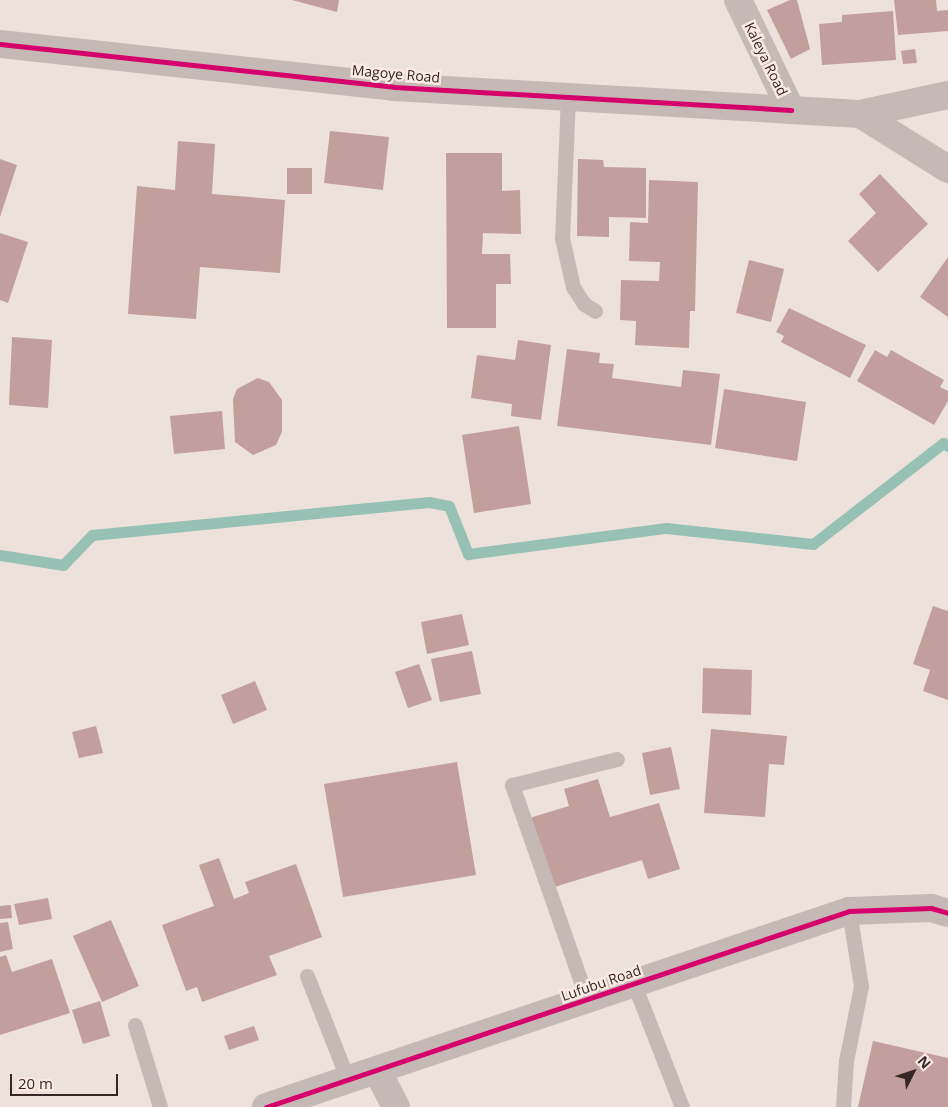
<!DOCTYPE html>
<html>
<head>
<meta charset="utf-8">
<style>
  body { margin:0 }
  #map { position:relative; width:948px; height:1107px; overflow:hidden; background:#ede1dc; font-family:"Open Sans",sans-serif }
  div>[style] { position:absolute }
  .stream>* { height:11px; margin:-5.5px; padding:0 5.5px; transform-origin:5.5px; border-radius:5.5px; background:#98c1b6 }
  .building>* { inset:0; background:#c29f9d }
  .service>* { height:15px; margin:-7.5px; padding:0 7.5px; transform-origin:7.5px; border-radius:7.5px; background:#c5b9b6 }
  .minor>* { height:28px; margin:-14px; padding:0 14px; transform-origin:14px; border-radius:14px; background:#c5b9b6 }
  .cycleway>* { height:5px; margin:-2.5px; padding:0 2.5px; transform-origin:2.5px; border-radius:2.5px; background:#d6006c }
  span { translate:-50% -50%; white-space:nowrap; text-align:center; line-height:1.15; -webkit-text-stroke:5px #fbeae3; paint-order:stroke }
  .street-label { font-size:14px; color:#362625 }
  .north { position:absolute; left:888px; top:1047px; width:50px; height:50px; -webkit-text-stroke:4px #fbeae3; paint-order:stroke; rotate:49deg; font-size:14px; font-weight:700; line-height:20px; text-align:center; color:#362625 }
  .north::after { content:''; display:block; margin:auto; width:18px; height:22px; background:#362625; clip-path:polygon(50% 0,100% 100%,50% 72%,0 100%) }
  .scale { position:absolute; left:10px; top:1074px; width:108px; height:22px; box-sizing:border-box; border:2px solid #362625; border-top:0; padding-left:6px; font-size:15px; line-height:18px; white-space:nowrap; color:#362625; -webkit-text-stroke:4px #fbeae3; paint-order:stroke }
</style>
</head>
<body>
<div id="map">
  <div class="stream">
    <i style="left:0;top:555px;width:64px;rotate:9deg"></i>
    <i style="left:63px;top:565px;width:42px;rotate:-46deg"></i>
    <i style="left:92px;top:535px;width:339px;rotate:-5.6deg"></i>
    <i style="left:429px;top:502px;width:20px;rotate:11deg"></i>
    <i style="left:449px;top:506px;width:52px;rotate:68.4deg"></i>
    <i style="left:468px;top:554px;width:200px;rotate:-7.5deg"></i>
    <i style="left:666px;top:528px;width:148px;rotate:6.2deg"></i>
    <i style="left:813px;top:544px;width:165px;rotate:-37.8deg"></i>
    <i style="left:943px;top:443px;width:6px;rotate:31deg"></i>
  </div>
  <div class="building">
    <i style="clip-path:polygon(292px 0,339px 0,337px 12px)"></i>
    <i style="clip-path:polygon(790px 0,797px 0,810px 49px,791px 59px,767px 10px)"></i>
    <i style="clip-path:polygon(894px 0,936px 0,937px 11px,948px 10px,948px 31px,898px 35px)"></i>
    <i style="clip-path:polygon(893px 11px,896px 60px,822px 65px,819px 24px,842px 22px,842px 15px)"></i>
    <i style="clip-path:polygon(915px 49px,917px 63px,903px 64px,901px 51px)"></i>
    <i style="clip-path:polygon(330px 131px,389px 137px,383px 190px,324px 183px)"></i>
    <i style="clip-path:polygon(178px 141px,215px 144px,212px 194px,285px 200px,280px 273px,200px 267px,196px 319px,128px 314px,137px 186px,175px 190px)"></i>
    <i style="clip-path:polygon(446px 153px,502px 153px,502px 191px,520px 190px,521px 234px,483px 233px,482px 254px,510px 254px,511px 284px,496px 284px,496px 328px,447px 328px)"></i>
    <i style="clip-path:polygon(0 159px,17px 165px,0 217px)"></i>
    <i style="clip-path:polygon(578px 159px,603px 160px,604px 167px,646px 168px,646px 218px,609px 217px,609px 237px,577px 236px)"></i>
    <i style="clip-path:polygon(287px 168px,312px 168px,312px 194px,287px 194px)"></i>
    <i style="clip-path:polygon(880px 174px,928px 224px,878px 272px,848px 241px,876px 213px,859px 194px)"></i>
    <i style="clip-path:polygon(649px 180px,698px 182px,695px 311px,690px 311px,689px 348px,635px 345px,636px 321px,620px 320px,621px 280px,659px 281px,660px 262px,629px 261px,630px 222px,648px 223px)"></i>
    <i style="clip-path:polygon(0 233px,28px 242px,8px 303px,0 300px)"></i>
    <i style="clip-path:polygon(948px 257px,948px 317px,920px 297px)"></i>
    <i style="clip-path:polygon(749px 260px,784px 269px,771px 322px,736px 313px)"></i>
    <i style="clip-path:polygon(789px 308px,866px 345px,850px 378px,781px 342px,784px 336px,776px 332px)"></i>
    <i style="clip-path:polygon(12px 337px,52px 340px,48px 408px,9px 405px)"></i>
    <i style="clip-path:polygon(518px 340px,551px 345px,541px 420px,511px 416px,512px 404px,471px 398px,477px 355px,515px 360px)"></i>
    <i style="clip-path:polygon(567px 349px,600px 353px,599px 363px,614px 364px,612px 378px,681px 387px,683px 370px,720px 374px,711px 445px,557px 426px)"></i>
    <i style="clip-path:polygon(875px 350px,887px 357px,891px 350px,944px 380px,940px 387px,948px 391px,948px 401px,934px 425px,857px 381px)"></i>
    <i style="clip-path:polygon(258px 378px,269px 382px,282px 400px,282px 432px,276px 445px,253px 455px,235px 442px,233px 399px,237px 389px)"></i>
    <i style="clip-path:polygon(724px 389px,806px 402px,797px 461px,715px 448px)"></i>
    <i style="clip-path:polygon(222px 411px,225px 449px,174px 454px,170px 416px)"></i>
    <i style="clip-path:polygon(519px 426px,531px 504px,474px 513px,462px 435px)"></i>
    <i style="clip-path:polygon(933px 606px,948px 611px,948px 700px,923px 691px,930px 670px,913px 664px)"></i>
    <i style="clip-path:polygon(462px 614px,469px 645px,427px 654px,421px 622px)"></i>
    <i style="clip-path:polygon(472px 651px,481px 694px,440px 702px,431px 659px)"></i>
    <i style="clip-path:polygon(419px 664px,432px 700px,408px 708px,395px 672px)"></i>
    <i style="clip-path:polygon(703px 668px,752px 670px,751px 715px,702px 713px)"></i>
    <i style="clip-path:polygon(255px 681px,267px 710px,233px 724px,221px 695px)"></i>
    <i style="clip-path:polygon(96px 726px,103px 753px,79px 758px,72px 732px)"></i>
    <i style="clip-path:polygon(711px 729px,787px 736px,784px 765px,769px 764px,765px 817px,704px 813px)"></i>
    <i style="clip-path:polygon(671px 747px,680px 789px,650px 795px,642px 753px)"></i>
    <i style="clip-path:polygon(457px 762px,476px 875px,343px 897px,324px 784px)"></i>
    <i style="clip-path:polygon(598px 779px,610px 817px,659px 803px,680px 869px,648px 879px,642px 860px,548px 889px,526px 819px,569px 806px,564px 789px)"></i>
    <i style="clip-path:polygon(219px 858px,234px 899px,249px 893px,245px 882px,296px 864px,322px 937px,269px 956px,277px 975px,202px 1002px,197px 987px,186px 991px,162px 925px,214px 906px,199px 865px)"></i>
    <i style="clip-path:polygon(48px 898px,52px 919px,19px 925px,14px 904px)"></i>
    <i style="clip-path:polygon(11px 905px,12px 918px,0 919px,0 906px)"></i>
    <i style="clip-path:polygon(111px 920px,139px 986px,102px 1002px,73px 936px)"></i>
    <i style="clip-path:polygon(8px 922px,13px 949px,0 952px,0 923px)"></i>
    <i style="clip-path:polygon(6px 955px,12px 972px,52px 959px,70px 1013px,0 1035px,0 957px)"></i>
    <i style="clip-path:polygon(100px 1001px,110px 1036px,83px 1044px,72px 1010px)"></i>
    <i style="clip-path:polygon(254px 1026px,259px 1040px,229px 1050px,224px 1036px)"></i>
    <i style="clip-path:polygon(873px 1041px,948px 1058px,948px 1107px,858px 1107px)"></i>
  </div>
  <div class="service">
    <i style="left:568px;top:97px;width:141px;rotate:92.4deg"></i>
    <i style="left:562px;top:238px;width:50px;rotate:77.3deg"></i>
    <i style="left:573px;top:287px;width:20px;rotate:57deg"></i>
    <i style="left:584px;top:304px;width:13px;rotate:32deg"></i>
    <i style="left:307px;top:976px;width:112px;rotate:68.5deg"></i>
    <i style="left:634px;top:984px;width:132px;rotate:68.7deg"></i>
    <i style="left:587px;top:999px;width:227px;rotate:-109.3deg"></i>
    <i style="left:512px;top:785px;width:108px;rotate:-13.9deg"></i>
    <i style="left:135px;top:1025px;width:86px;rotate:73deg"></i>
    <i style="left:843px;top:1107px;width:46px;rotate:-86.3deg"></i>
    <i style="left:846px;top:1061px;width:76px;rotate:-78.7deg"></i>
    <i style="left:861px;top:986px;width:76px;rotate:-99.1deg"></i>
  </div>
  <div class="minor">
    <i style="left:738px;top:0;width:122px;rotate:64.3deg"></i>
    <i style="left:791px;top:110px;width:69px;rotate:3.3deg"></i>
    <i style="left:860px;top:114px;width:90px;rotate:-12.2deg"></i>
    <i style="left:0;top:44px;width:396px;rotate:6.2deg"></i>
    <i style="left:394px;top:87px;width:398px;rotate:3.3deg"></i>
    <i style="left:860px;top:114px;width:104px;rotate:32deg"></i>
    <i style="left:377px;top:1070px;width:42px;rotate:62.8deg"></i>
    <i style="left:266px;top:1107px;width:615px;rotate:-18.58deg"></i>
    <i style="left:849px;top:911px;width:82px;rotate:-2.1deg"></i>
    <i style="left:931px;top:908px;width:18px;rotate:16deg"></i>
  </div>
  <div class="cycleway">
    <i style="left:0;top:44px;width:396px;rotate:6.2deg"></i>
    <i style="left:394px;top:87px;width:398px;rotate:3.3deg"></i>
    <i style="left:266px;top:1107px;width:615px;rotate:-18.58deg"></i>
    <i style="left:849px;top:911px;width:82px;rotate:-2.1deg"></i>
    <i style="left:931px;top:908px;width:18px;rotate:16deg"></i>
  </div>
  <div class="street-label">
    <span style="left:766px;top:59px;rotate:64deg">Kaleya Road</span>
    <span style="left:396px;top:74px;rotate:5deg">Magoye Road</span>
    <span style="left:601px;top:983px;rotate:-19deg">Lufubu Road</span>
  </div>
  <div class="north">N</div>
  <div class="scale">20 m</div>
</div>
</body>
</html>
